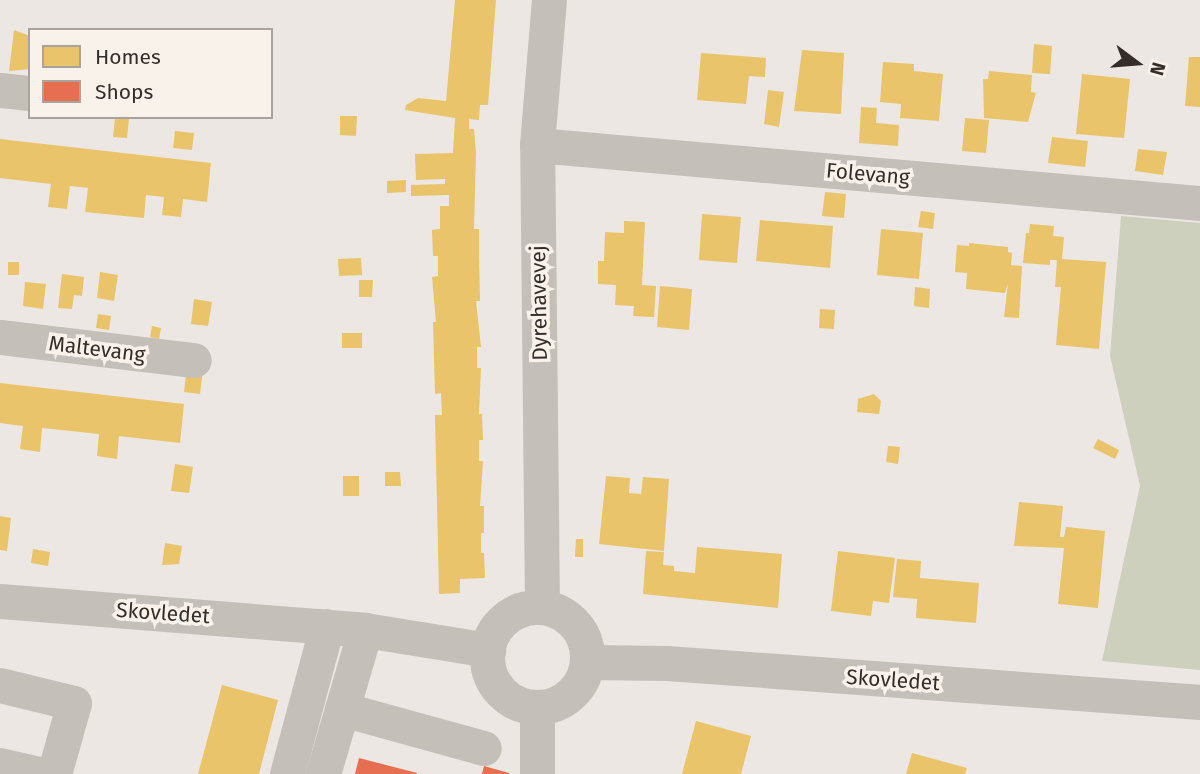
<!DOCTYPE html>
<html>
<head>
<meta charset="utf-8">
<style>
  body { margin:0 }
  #map { position:relative; width:1200px; height:774px; overflow:hidden; background:#ece7e2; font-family:"Fira Sans",sans-serif }
  div>[style] { position:absolute }
  .green>* { inset:0; background:#ccd0bd }
  .homes>* { inset:0; background:#e9c46a }
  .shops>* { inset:0; background:#e76f51 }
  .minor>* { height:35px; margin:-17.5px; padding:0 17.5px; transform-origin:17.5px; border-radius:17.5px; background:#c5bfba }
  .minor>.ring { margin:-17.5px; padding:0; box-sizing:content-box; background:none; border:35px solid #c5bfba; border-radius:50% }
  span { translate:-50% -50%; white-space:nowrap; text-align:center; line-height:1.15; -webkit-text-stroke:7px #f8f2ea; paint-order:stroke }
  .street-label { font-size:21px; color:#352d29 }
  .legend { position:absolute; left:28px; top:28px; width:245px; height:91px; box-sizing:border-box; background:#f8f2ea; border:2px solid #aaa39d; margin:0; padding:9px 12px; list-style:none; font-size:21px; color:#352d29 }
  .legend li { display:flex; align-items:center; gap:14px; height:35px }
  .legend b { width:35px; border:2px solid #aaa39d }
  .north { position:absolute; left:1102px; top:28px; width:70px; height:70px; -webkit-text-stroke:5px #f8f2ea; paint-order:stroke; rotate:106deg; font-size:19px; font-weight:700; line-height:28px; text-align:center; color:#352d29 }
  .north::after { content:''; display:block; margin:auto; width:24px; height:32px; background:#352d29; clip-path:polygon(50% 0,100% 100%,50% 72%,0 100%) }
</style>
</head>
<body>
<div id="map">
  <div class="green">
    <i style="clip-path:polygon(1121px 216px,1200px 223px,1200px 670px,1102px 661px,1140px 486px,1110px 356px)"></i>
  </div>
  <div class="homes">
    <i style="clip-path:polygon(455px 0,496px 0,488px 105px,480px 105px,479px 120px,469px 119px,469px 129px,474px 129px,476px 153px,474px 229px,479px 229px,479px 255px,480px 301px,476px 301px,481px 347px,477px 347px,477px 368px,481px 368px,479px 414px,482px 414px,483px 440px,479px 440px,479px 461px,483px 461px,480px 506px,484px 506px,484px 533px,481px 533px,481px 553px,484px 553px,485px 578px,460px 579px,460px 593px,439px 594px,435px 415px,442px 415px,441px 393px,435px 394px,433px 322px,436px 322px,432px 277px,438px 276px,438px 256px,433px 256px,432px 230px,440px 229px,440px 206px,449px 206px,449px 195px,411px 196px,411px 185px,445px 184px,445px 179px,416px 180px,415px 154px,453px 153px,455px 118px,405px 110px,406px 105px,418px 98px,446px 101px)"></i>
    <i style="clip-path:polygon(14px 30px,30px 36px,30px 69px,9px 71px)"></i>
    <i style="clip-path:polygon(1034px 44px,1052px 46px,1050px 74px,1032px 73px)"></i>
    <i style="clip-path:polygon(802px 50px,844px 53px,841px 114px,794px 111px)"></i>
    <i style="clip-path:polygon(701px 53px,766px 58px,765px 77px,749px 76px,746px 104px,697px 100px)"></i>
    <i style="clip-path:polygon(1189px 57px,1200px 57px,1200px 107px,1185px 106px)"></i>
    <i style="clip-path:polygon(883px 62px,914px 64px,914px 71px,943px 74px,939px 121px,900px 118px,901px 104px,880px 102px)"></i>
    <i style="clip-path:polygon(989px 71px,1032px 75px,1031px 92px,1036px 93px,1028px 122px,984px 118px,983px 79px,988px 79px)"></i>
    <i style="clip-path:polygon(1082px 74px,1130px 79px,1124px 138px,1076px 134px)"></i>
    <i style="clip-path:polygon(768px 90px,784px 92px,779px 127px,764px 124px)"></i>
    <i style="clip-path:polygon(861px 107px,877px 108px,876px 123px,899px 125px,898px 146px,859px 143px)"></i>
    <i style="clip-path:polygon(340px 116px,357px 116px,356px 136px,340px 135px)"></i>
    <i style="clip-path:polygon(115px 118px,129px 119px,127px 138px,113px 137px)"></i>
    <i style="clip-path:polygon(965px 118px,989px 120px,986px 153px,962px 151px)"></i>
    <i style="clip-path:polygon(175px 131px,194px 133px,192px 150px,173px 148px)"></i>
    <i style="clip-path:polygon(1052px 137px,1088px 141px,1085px 167px,1048px 163px)"></i>
    <i style="clip-path:polygon(0 139px,211px 163px,207px 202px,183px 199px,181px 217px,162px 215px,164px 197px,146px 195px,144px 218px,85px 212px,88px 188px,70px 186px,67px 209px,48px 207px,51px 184px,0 178px)"></i>
    <i style="clip-path:polygon(1138px 149px,1167px 152px,1163px 175px,1135px 171px)"></i>
    <i style="clip-path:polygon(406px 180px,406px 192px,387px 193px,387px 181px)"></i>
    <i style="clip-path:polygon(825px 192px,846px 194px,844px 218px,822px 216px)"></i>
    <i style="clip-path:polygon(921px 211px,935px 213px,933px 229px,918px 227px)"></i>
    <i style="clip-path:polygon(702px 214px,741px 217px,737px 263px,699px 260px)"></i>
    <i style="clip-path:polygon(760px 220px,833px 226px,830px 268px,756px 261px)"></i>
    <i style="clip-path:polygon(624px 221px,645px 222px,642px 285px,656px 286px,654px 317px,633px 316px,634px 306px,615px 305px,616px 285px,598px 284px,598px 261px,604px 261px,605px 232px,624px 233px)"></i>
    <i style="clip-path:polygon(1030px 224px,1054px 226px,1053px 236px,1064px 237px,1062px 259px,1106px 262px,1099px 349px,1056px 345px,1061px 287px,1055px 287px,1057px 260px,1050px 260px,1050px 265px,1023px 263px,1026px 233px,1029px 233px)"></i>
    <i style="clip-path:polygon(881px 229px,923px 233px,919px 279px,877px 275px)"></i>
    <i style="clip-path:polygon(969px 243px,1008px 247px,1008px 252px,1012px 253px,1011px 265px,1022px 266px,1019px 318px,1004px 317px,1008px 283px,1005px 293px,966px 289px,967px 273px,955px 272px,957px 245px,969px 246px)"></i>
    <i style="clip-path:polygon(361px 258px,362px 275px,339px 276px,338px 259px)"></i>
    <i style="clip-path:polygon(8px 262px,19px 262px,19px 275px,8px 275px)"></i>
    <i style="clip-path:polygon(100px 272px,118px 275px,114px 301px,97px 298px)"></i>
    <i style="clip-path:polygon(62px 274px,84px 277px,82px 296px,74px 295px,72px 309px,58px 308px)"></i>
    <i style="clip-path:polygon(359px 280px,373px 280px,372px 297px,359px 297px)"></i>
    <i style="clip-path:polygon(25px 282px,46px 284px,43px 309px,23px 306px)"></i>
    <i style="clip-path:polygon(660px 286px,692px 289px,689px 330px,657px 327px)"></i>
    <i style="clip-path:polygon(915px 287px,930px 289px,929px 308px,914px 306px)"></i>
    <i style="clip-path:polygon(194px 299px,212px 302px,208px 326px,191px 324px)"></i>
    <i style="clip-path:polygon(820px 309px,835px 310px,834px 329px,819px 328px)"></i>
    <i style="clip-path:polygon(98px 314px,111px 316px,109px 330px,96px 328px)"></i>
    <i style="clip-path:polygon(152px 326px,161px 328px,159px 339px,150px 337px)"></i>
    <i style="clip-path:polygon(342px 333px,362px 333px,362px 348px,342px 348px)"></i>
    <i style="clip-path:polygon(187px 368px,203px 370px,200px 394px,184px 392px)"></i>
    <i style="clip-path:polygon(0 383px,184px 404px,180px 443px,119px 436px,117px 459px,97px 456px,99px 434px,42px 428px,40px 452px,20px 449px,23px 426px,0 423px)"></i>
    <i style="clip-path:polygon(874px 394px,881px 401px,879px 414px,857px 412px,858px 399px)"></i>
    <i style="clip-path:polygon(1098px 439px,1119px 450px,1115px 459px,1093px 448px)"></i>
    <i style="clip-path:polygon(888px 446px,900px 447px,898px 464px,886px 462px)"></i>
    <i style="clip-path:polygon(175px 464px,193px 467px,189px 493px,171px 491px)"></i>
    <i style="clip-path:polygon(385px 472px,400px 472px,401px 486px,385px 486px)"></i>
    <i style="clip-path:polygon(343px 476px,359px 476px,359px 496px,343px 496px)"></i>
    <i style="clip-path:polygon(606px 476px,630px 478px,629px 493px,641px 494px,643px 477px,669px 479px,664px 551px,599px 544px)"></i>
    <i style="clip-path:polygon(1019px 502px,1063px 506px,1060px 537px,1064px 537px,1066px 527px,1105px 531px,1098px 608px,1058px 604px,1064px 548px,1014px 546px)"></i>
    <i style="clip-path:polygon(0 516px,11px 518px,7px 551px,0 550px)"></i>
    <i style="clip-path:polygon(576px 539px,583px 539px,583px 557px,575px 557px)"></i>
    <i style="clip-path:polygon(165px 543px,182px 546px,179px 564px,162px 565px)"></i>
    <i style="clip-path:polygon(697px 547px,782px 554px,778px 608px,643px 594px,646px 551px,664px 552px,663px 565px,674px 566px,674px 571px,695px 573px)"></i>
    <i style="clip-path:polygon(33px 549px,50px 552px,48px 566px,31px 563px)"></i>
    <i style="clip-path:polygon(838px 551px,895px 558px,889px 603px,873px 601px,871px 616px,831px 611px)"></i>
    <i style="clip-path:polygon(897px 559px,921px 561px,920px 578px,979px 583px,976px 623px,916px 618px,917px 599px,893px 597px)"></i>
    <i style="clip-path:polygon(222px 685px,278px 700px,259px 774px,198px 774px)"></i>
    <i style="clip-path:polygon(696px 721px,751px 736px,741px 774px,682px 774px)"></i>
    <i style="clip-path:polygon(912px 753px,967px 768px,965px 774px,906px 774px)"></i>
  </div>
  <div class="shops">
    <i style="clip-path:polygon(359px 758px,417px 773px,417px 774px,355px 774px)"></i>
    <i style="clip-path:polygon(484px 766px,509px 773px,509px 774px,482px 774px)"></i>
  </div>
  <div class="minor">
    <i style="left:0;top:90px;width:30px;rotate:6deg"></i>
    <i style="left:537px;top:145px;width:666px;rotate:5deg"></i>
    <i style="left:0;top:337px;width:195px;rotate:6.8deg"></i>
    <i style="left:0;top:601px;width:366px;rotate:4.5deg"></i>
    <i style="left:365px;top:630px;width:125px;rotate:9.2deg"></i>
    <i style="left:542px;top:607px;width:462px;rotate:-90.6deg"></i>
    <i style="left:537px;top:145px;width:145px;rotate:-85.3deg"></i>
    <i class="ring" style="left:487px;top:607px;width:65px;height:65px"></i>
    <i style="left:587px;top:662px;width:80px;rotate:0.7deg"></i>
    <i style="left:667px;top:663px;width:534px;rotate:4.18deg"></i>
    <i style="left:0;top:685px;width:76px;rotate:13.7deg"></i>
    <i style="left:74px;top:703px;width:74px;rotate:105.7deg"></i>
    <i style="left:342px;top:709px;width:147px;rotate:15.4deg"></i>
    <i style="left:0;top:765px;width:39px;rotate:13deg"></i>
    <i style="left:287px;top:774px;width:153px;rotate:-74.9deg"></i>
    <i style="left:323px;top:774px;width:150px;rotate:-73.7deg"></i>
    <i style="left:537px;top:774px;width:67px;rotate:-90deg"></i>
  </div>
  <div class="street-label">
    <span style="left:868px;top:174px;rotate:5deg">Folevang</span>
    <span style="left:539px;top:303px;rotate:-91deg">Dyrehavevej</span>
    <span style="left:97px;top:349px;rotate:7deg">Maltevang</span>
    <span style="left:163px;top:613px;rotate:4deg">Skovledet</span>
    <span style="left:893px;top:680px;rotate:4deg">Skovledet</span>
  </div>
  <ul class="legend">
  <li><b style="height:19px;background:#e9c46a"></b>Homes</li>
  <li><b style="height:19px;background:#e76f51"></b>Shops</li>
  </ul>
  <div class="north">N</div>
</div>
</body>
</html>
